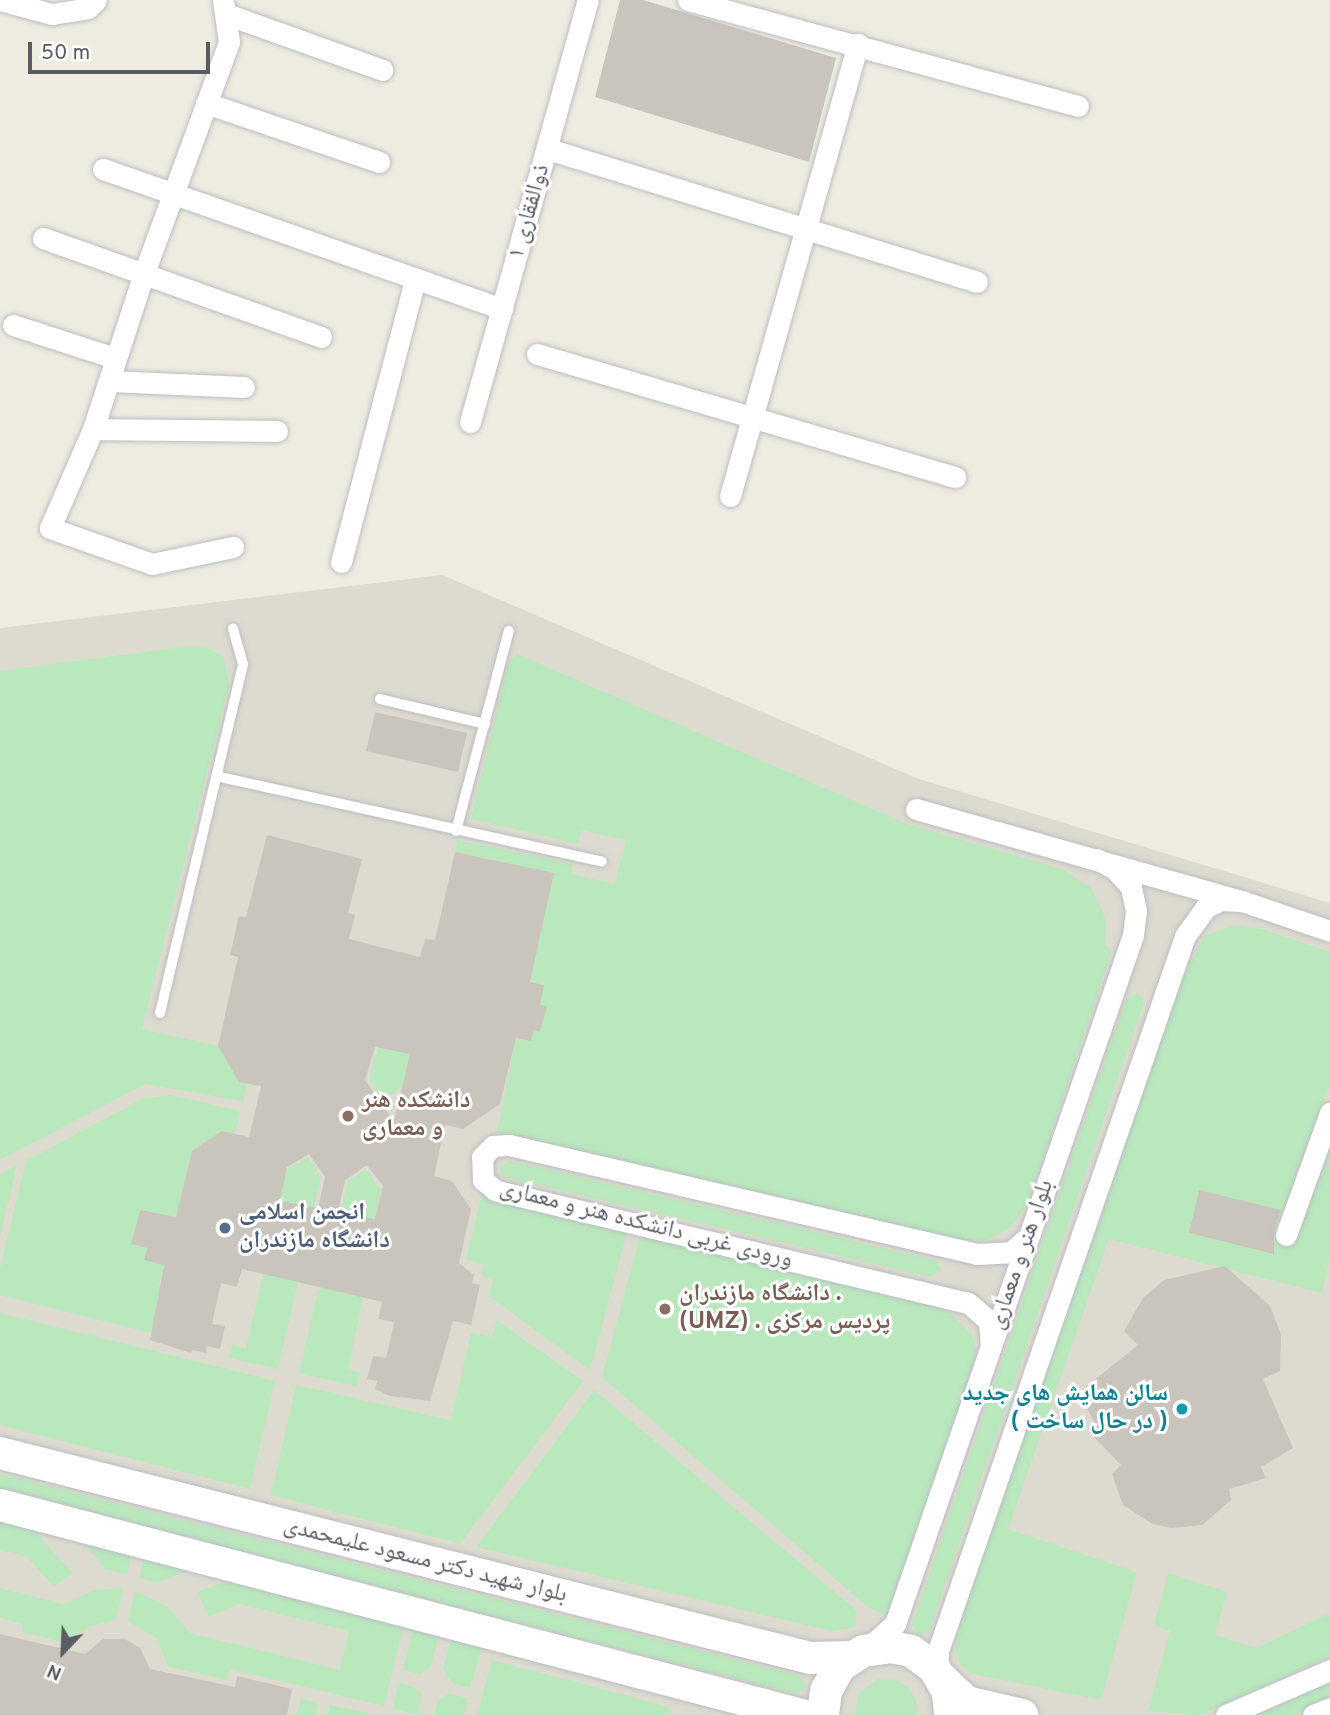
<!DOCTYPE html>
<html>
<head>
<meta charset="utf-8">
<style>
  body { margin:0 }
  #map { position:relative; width:1330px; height:1715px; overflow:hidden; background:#eeece0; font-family:Overpass,"Noto Naskh Arabic",sans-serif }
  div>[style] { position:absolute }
  .education>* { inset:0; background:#dddbcf }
  .green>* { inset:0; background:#b9e8bd }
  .building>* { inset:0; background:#c9c5bd }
  .roads { filter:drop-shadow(0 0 2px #bbbdc3) drop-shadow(0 0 2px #bbbdc3) }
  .lane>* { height:10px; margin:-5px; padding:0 5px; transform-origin:5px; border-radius:5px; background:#fff }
  .street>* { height:21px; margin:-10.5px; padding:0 10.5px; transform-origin:10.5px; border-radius:10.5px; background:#fff }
  .secondary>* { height:32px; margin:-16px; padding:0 16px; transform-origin:16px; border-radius:16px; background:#fff }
  .dots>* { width:19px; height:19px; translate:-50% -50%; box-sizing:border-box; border:4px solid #fff; border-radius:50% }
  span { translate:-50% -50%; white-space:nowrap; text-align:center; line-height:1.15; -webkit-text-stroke:6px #fff; paint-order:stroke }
  .street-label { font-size:24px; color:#595c63 }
  .education-label { font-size:24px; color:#785e54; font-weight:700 }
  .left { translate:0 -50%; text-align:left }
  .service-label { font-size:24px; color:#4e5e75; font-weight:700 }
  .culture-label { font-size:24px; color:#0d838f; font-weight:700 }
  .right { translate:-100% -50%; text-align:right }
  .north { position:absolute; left:28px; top:1617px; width:70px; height:70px; -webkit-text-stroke:5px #fff; paint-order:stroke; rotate:203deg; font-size:19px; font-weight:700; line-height:28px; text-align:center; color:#595c63 }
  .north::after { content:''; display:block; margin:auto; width:24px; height:32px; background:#595c63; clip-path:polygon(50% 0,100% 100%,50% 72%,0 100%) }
  .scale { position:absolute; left:28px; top:42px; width:182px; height:32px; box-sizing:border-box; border:4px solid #595c63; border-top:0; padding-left:9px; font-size:21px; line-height:24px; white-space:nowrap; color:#595c63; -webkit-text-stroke:5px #fff; paint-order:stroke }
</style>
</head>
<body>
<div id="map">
  <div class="education">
    <i style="clip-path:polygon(442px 575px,919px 779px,1330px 903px,1330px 1715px,0 1715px,0 628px)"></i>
  </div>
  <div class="green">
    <i style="clip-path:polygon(189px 646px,207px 647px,224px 657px,229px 685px,142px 1029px,218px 1046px,239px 1081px,247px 1083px,243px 1101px,145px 1084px,0 1160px,0 671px)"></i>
    <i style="clip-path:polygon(517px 654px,907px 824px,1062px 869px,1091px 888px,1106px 919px,1105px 946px,1112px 949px,1028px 1203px,1012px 1226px,988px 1240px,954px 1241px,497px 1132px,516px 1038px,531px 1041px,534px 1030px,540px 1032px,546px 1006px,540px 1005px,544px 985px,530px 982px,536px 957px,515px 953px,554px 873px,455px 852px,457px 840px,573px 864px,572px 874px,615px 884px,626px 840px,581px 830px,578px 844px,471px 819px,509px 661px)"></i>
    <i style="clip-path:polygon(1232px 925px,1262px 929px,1330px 952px,1330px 1083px,1286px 1203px,1291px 1206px,1330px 1134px,1330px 1257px,1322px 1293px,1109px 1239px,1008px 1529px,1137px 1572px,1101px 1700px,973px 1674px,961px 1665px,956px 1652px,956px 1621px,1181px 974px,1185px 975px,1204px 936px)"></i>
    <i style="clip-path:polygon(1138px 993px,1144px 1003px,929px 1631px,918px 1636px,912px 1625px,1126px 999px)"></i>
    <i style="clip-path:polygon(401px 1044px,412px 1046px,403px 1086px,383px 1100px,369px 1078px,378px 1048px,399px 1052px)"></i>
    <i style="clip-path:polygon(170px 1095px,240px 1111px,235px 1134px,222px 1131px,192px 1151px,176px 1217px,140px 1210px,131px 1244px,147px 1248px,164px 1264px,159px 1285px,174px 1288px,157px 1306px,151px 1333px,0 1295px,0 1269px,26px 1161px,144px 1098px)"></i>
    <i style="clip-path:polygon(308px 1157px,321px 1177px,314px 1208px,278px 1207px,286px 1170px)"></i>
    <i style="clip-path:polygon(510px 1161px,935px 1260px,941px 1270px,930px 1277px,503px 1177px,499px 1167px)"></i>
    <i style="clip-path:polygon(17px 1165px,0 1236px,0 1174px)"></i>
    <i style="clip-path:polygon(366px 1169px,381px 1191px,374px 1225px,341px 1213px,348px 1181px)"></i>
    <i style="clip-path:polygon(482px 1193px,628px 1229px,590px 1370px,489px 1296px,493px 1279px,481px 1275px,483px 1264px,466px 1260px)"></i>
    <i style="clip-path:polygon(641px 1233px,944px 1307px,972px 1335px,977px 1355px,891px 1617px,869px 1608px,602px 1377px)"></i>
    <i style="clip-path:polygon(263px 1274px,298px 1282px,278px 1369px,229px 1358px,232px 1345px,246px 1348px)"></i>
    <i style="clip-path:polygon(323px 1288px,363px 1297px,348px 1369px,360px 1373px,357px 1386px,299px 1373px,318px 1290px)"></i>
    <i style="clip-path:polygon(0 1313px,275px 1381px,250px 1489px,0 1425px)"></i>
    <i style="clip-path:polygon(496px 1320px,583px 1381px,460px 1544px,271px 1495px,296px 1385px,451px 1420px,471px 1333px,492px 1337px)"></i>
    <i style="clip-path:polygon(594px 1390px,856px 1610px,856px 1627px,832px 1631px,476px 1547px)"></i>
    <i style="clip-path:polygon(0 1474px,801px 1676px,807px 1687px,796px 1694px,0 1490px)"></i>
    <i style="clip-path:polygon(0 1515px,27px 1522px,72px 1573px,54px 1587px,27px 1557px,0 1550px)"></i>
    <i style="clip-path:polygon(78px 1535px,133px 1549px,127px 1575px,105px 1569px)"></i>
    <i style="clip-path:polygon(145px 1552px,199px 1566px,157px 1583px,139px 1578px)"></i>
    <i style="clip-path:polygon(1168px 1573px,1227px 1592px,1215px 1635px,1257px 1648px,1330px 1613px,1330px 1656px,1201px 1715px,1148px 1711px,1170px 1631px,1154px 1625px)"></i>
    <i style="clip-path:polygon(239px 1576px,405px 1619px,384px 1706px,230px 1669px,228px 1680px,169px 1667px,156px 1638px,128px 1621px,135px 1591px,168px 1607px,190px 1633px,340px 1670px,349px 1631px,240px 1604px,209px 1617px,197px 1592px)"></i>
    <i style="clip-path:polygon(0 1588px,63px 1604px,95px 1590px,123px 1588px,116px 1620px,90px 1626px,70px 1643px,22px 1632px,23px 1624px,0 1618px)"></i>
    <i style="clip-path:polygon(413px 1629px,439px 1636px,430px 1668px,420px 1674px,403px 1670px)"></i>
    <i style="clip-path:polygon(451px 1639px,482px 1647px,470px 1688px,452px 1683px,443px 1669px)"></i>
    <i style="clip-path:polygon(492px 1660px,670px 1707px,667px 1715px,477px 1715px)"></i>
    <i style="clip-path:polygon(878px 1679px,894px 1679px,908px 1687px,916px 1700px,917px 1715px,855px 1715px,858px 1694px)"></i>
    <i style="clip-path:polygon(1330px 1680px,1330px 1700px,1294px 1715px,1258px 1715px)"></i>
    <i style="clip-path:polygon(399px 1682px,421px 1691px,419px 1715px,393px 1709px)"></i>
    <i style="clip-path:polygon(449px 1694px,468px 1698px,464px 1715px,434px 1715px,438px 1700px)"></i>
    <i style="clip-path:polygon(301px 1699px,318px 1703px,316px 1715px,297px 1715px)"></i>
    <i style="clip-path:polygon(330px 1705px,367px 1713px,367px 1715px,328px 1715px)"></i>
  </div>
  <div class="building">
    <i style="clip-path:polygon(620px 0,643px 0,836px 58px,809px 162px,595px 97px)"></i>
    <i style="clip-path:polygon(375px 712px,467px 733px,458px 772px,366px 751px)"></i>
    <i style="clip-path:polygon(evenodd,267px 835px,362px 859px,348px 913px,355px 915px,349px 939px,420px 957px,425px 939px,435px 940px,455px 852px,554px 873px,530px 982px,544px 985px,540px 1005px,547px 1006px,540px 1032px,534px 1030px,531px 1041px,516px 1038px,500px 1104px,463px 1129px,445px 1125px,434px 1176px,452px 1181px,471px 1209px,459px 1263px,474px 1275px,472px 1283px,480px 1285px,471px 1325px,453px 1321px,430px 1401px,390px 1396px,375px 1389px,377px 1381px,367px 1379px,373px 1356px,386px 1358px,394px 1322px,378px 1319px,382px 1302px,242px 1269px,237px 1287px,221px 1283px,212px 1324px,225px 1326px,220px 1349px,207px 1346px,206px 1353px,192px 1350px,191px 1353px,150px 1340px,164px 1265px,144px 1260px,147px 1248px,131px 1244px,140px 1210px,176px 1217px,192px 1151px,222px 1131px,249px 1137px,261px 1086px,239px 1082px,218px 1046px,238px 957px,230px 955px,239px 916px,246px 917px,267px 835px,375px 1047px,410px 1054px,394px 1121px,365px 1080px,375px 1047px,267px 835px,309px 1154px,325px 1177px,318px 1208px,280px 1201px,287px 1167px,309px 1154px,267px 835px,367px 1165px,383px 1186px,375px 1219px,338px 1212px,345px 1180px,367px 1165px)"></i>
    <i style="clip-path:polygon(1199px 1190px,1281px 1210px,1274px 1231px,1274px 1254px,1189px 1233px)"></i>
    <i style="clip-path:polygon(1225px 1266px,1270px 1306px,1281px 1334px,1280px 1371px,1263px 1379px,1293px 1448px,1261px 1467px,1266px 1478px,1229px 1489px,1231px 1500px,1202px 1525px,1171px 1528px,1151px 1523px,1123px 1505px,1112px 1474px,1121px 1465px,1090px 1433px,1097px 1426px,1078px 1393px,1138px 1345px,1124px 1331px,1143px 1298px,1164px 1280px)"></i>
    <i style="clip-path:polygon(0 1634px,85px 1654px,103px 1639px,125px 1639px,140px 1648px,150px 1669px,235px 1687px,237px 1676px,292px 1689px,287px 1715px,0 1715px)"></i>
  </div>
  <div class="roads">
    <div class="lane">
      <i style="left:380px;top:699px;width:108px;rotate:13.4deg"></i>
      <i style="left:220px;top:777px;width:391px;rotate:12.5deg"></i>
      <i style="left:456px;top:831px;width:207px;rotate:-75.2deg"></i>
      <i style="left:160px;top:1013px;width:359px;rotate:-76.6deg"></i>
      <i style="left:243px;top:664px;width:37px;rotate:-106deg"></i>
    </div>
    <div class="street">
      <i style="left:0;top:0;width:54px;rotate:15.1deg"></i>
      <i style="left:52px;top:14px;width:36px;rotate:-9deg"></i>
      <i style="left:88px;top:8px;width:11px;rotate:-45deg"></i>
      <i style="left:223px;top:0;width:42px;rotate:81.9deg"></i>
      <i style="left:229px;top:42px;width:246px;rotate:110.2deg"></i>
      <i style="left:144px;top:273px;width:164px;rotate:108.1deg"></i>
      <i style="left:93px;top:429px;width:184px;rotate:0.6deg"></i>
      <i style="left:688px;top:0;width:404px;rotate:15.2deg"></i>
      <i style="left:226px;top:14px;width:166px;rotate:19.7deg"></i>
      <i style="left:206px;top:103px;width:183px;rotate:18.8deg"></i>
      <i style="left:548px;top:149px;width:449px;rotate:17.2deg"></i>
      <i style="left:103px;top:169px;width:423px;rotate:19.3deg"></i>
      <i style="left:43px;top:238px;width:295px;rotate:19.6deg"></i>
      <i style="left:13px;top:325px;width:107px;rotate:17.9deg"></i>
      <i style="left:537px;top:354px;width:436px;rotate:16.4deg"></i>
      <i style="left:110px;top:381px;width:134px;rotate:2.6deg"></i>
      <i style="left:470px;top:422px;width:438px;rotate:-74.4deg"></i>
      <i style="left:93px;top:429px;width:108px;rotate:113.5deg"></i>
      <i style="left:50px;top:528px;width:108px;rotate:19.4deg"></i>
      <i style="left:152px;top:564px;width:83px;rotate:-11.9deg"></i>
      <i style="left:730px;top:496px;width:470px;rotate:-74.2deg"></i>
      <i style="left:341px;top:562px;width:293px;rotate:-75.3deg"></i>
      <i style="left:916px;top:809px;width:339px;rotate:15.8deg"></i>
      <i style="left:1242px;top:901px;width:93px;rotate:18.8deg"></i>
      <i style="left:1286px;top:1235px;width:130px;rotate:-70.2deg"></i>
      <i style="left:991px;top:1346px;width:25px;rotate:-95deg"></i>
      <i style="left:989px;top:1321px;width:28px;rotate:-139deg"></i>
      <i style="left:968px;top:1303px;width:486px;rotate:-166.6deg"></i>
      <i style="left:495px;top:1190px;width:16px;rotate:-140deg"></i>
      <i style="left:483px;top:1180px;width:23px;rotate:-92deg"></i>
      <i style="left:482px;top:1157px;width:16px;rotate:-45deg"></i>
      <i style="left:493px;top:1146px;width:16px;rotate:-4deg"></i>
      <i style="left:509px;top:1145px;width:480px;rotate:13.1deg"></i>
      <i style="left:976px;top:1254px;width:35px;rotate:-3deg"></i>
      <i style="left:1011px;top:1252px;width:23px;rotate:-41deg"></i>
      <i style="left:868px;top:1648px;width:36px;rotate:-42deg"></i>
      <i style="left:895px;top:1624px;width:729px;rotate:-70.94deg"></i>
      <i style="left:1133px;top:935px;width:24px;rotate:-83deg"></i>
      <i style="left:1136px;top:911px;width:25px;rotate:-102deg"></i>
      <i style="left:1131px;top:887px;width:24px;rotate:-132deg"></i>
      <i style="left:1115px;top:869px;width:21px;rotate:-152deg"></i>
      <i style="left:938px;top:1674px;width:23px;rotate:-90deg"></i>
      <i style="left:938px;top:1651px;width:756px;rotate:-70.94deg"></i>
      <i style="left:1185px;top:936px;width:34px;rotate:-54deg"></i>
      <i style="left:1205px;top:908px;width:18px;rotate:-27deg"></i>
      <i style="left:1221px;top:900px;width:21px;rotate:3deg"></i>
      <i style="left:1226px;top:1715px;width:113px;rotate:-23.4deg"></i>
      <i style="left:1313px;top:1715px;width:18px;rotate:-22deg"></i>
    </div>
    <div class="secondary">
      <i style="left:0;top:1453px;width:836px;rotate:14.2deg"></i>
      <i style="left:810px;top:1658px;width:41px;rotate:-1.4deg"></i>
      <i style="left:0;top:1505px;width:829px;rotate:14.67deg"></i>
      <i style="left:942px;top:1679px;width:34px;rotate:43deg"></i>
      <i style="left:967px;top:1702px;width:57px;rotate:13.3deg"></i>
      <i style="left:823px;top:1715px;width:24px;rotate:-83deg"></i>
      <i style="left:826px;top:1691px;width:29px;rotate:-61deg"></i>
      <i style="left:840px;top:1666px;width:27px;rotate:-33deg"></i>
      <i style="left:863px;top:1651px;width:28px;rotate:-8deg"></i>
      <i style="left:891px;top:1647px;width:20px;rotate:11deg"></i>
      <i style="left:911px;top:1651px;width:29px;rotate:36deg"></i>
      <i style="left:934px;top:1668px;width:28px;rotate:60deg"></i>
      <i style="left:948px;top:1692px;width:23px;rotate:85deg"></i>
    </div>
  </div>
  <div class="dots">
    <i style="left:348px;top:1116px;background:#8d6e63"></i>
    <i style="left:225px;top:1228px;background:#5c6f8a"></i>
    <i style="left:665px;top:1309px;background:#8d6e63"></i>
    <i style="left:1182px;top:1409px;background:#0f9aa8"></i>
  </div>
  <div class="street-label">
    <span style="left:530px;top:212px;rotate:-74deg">ذوالفقاری ۱</span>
    <span style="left:646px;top:1225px;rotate:14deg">ورودی غربی دانشکده هنر و معماری</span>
    <span style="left:1022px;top:1255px;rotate:-71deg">بلوار هنر و معماری</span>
    <span style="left:425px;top:1561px;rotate:14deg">بلوار شهید دکتر مسعود علیمحمدی</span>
  </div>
  <div class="education-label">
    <span class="left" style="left:362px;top:1116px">دانشکده هنر<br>و معماری</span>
    <span class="left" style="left:679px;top:1309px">دانشگاه مازندران .<br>(UMZ) . پردیس مرکزی</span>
  </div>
  <div class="service-label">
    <span class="left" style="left:239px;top:1228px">انجمن اسلامی<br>دانشگاه مازندران</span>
  </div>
  <div class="culture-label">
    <span class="right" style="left:1168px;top:1409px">سالن همایش های جدید<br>( در حال ساخت )</span>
  </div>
  <div class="north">N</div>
  <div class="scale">50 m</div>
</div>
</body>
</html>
